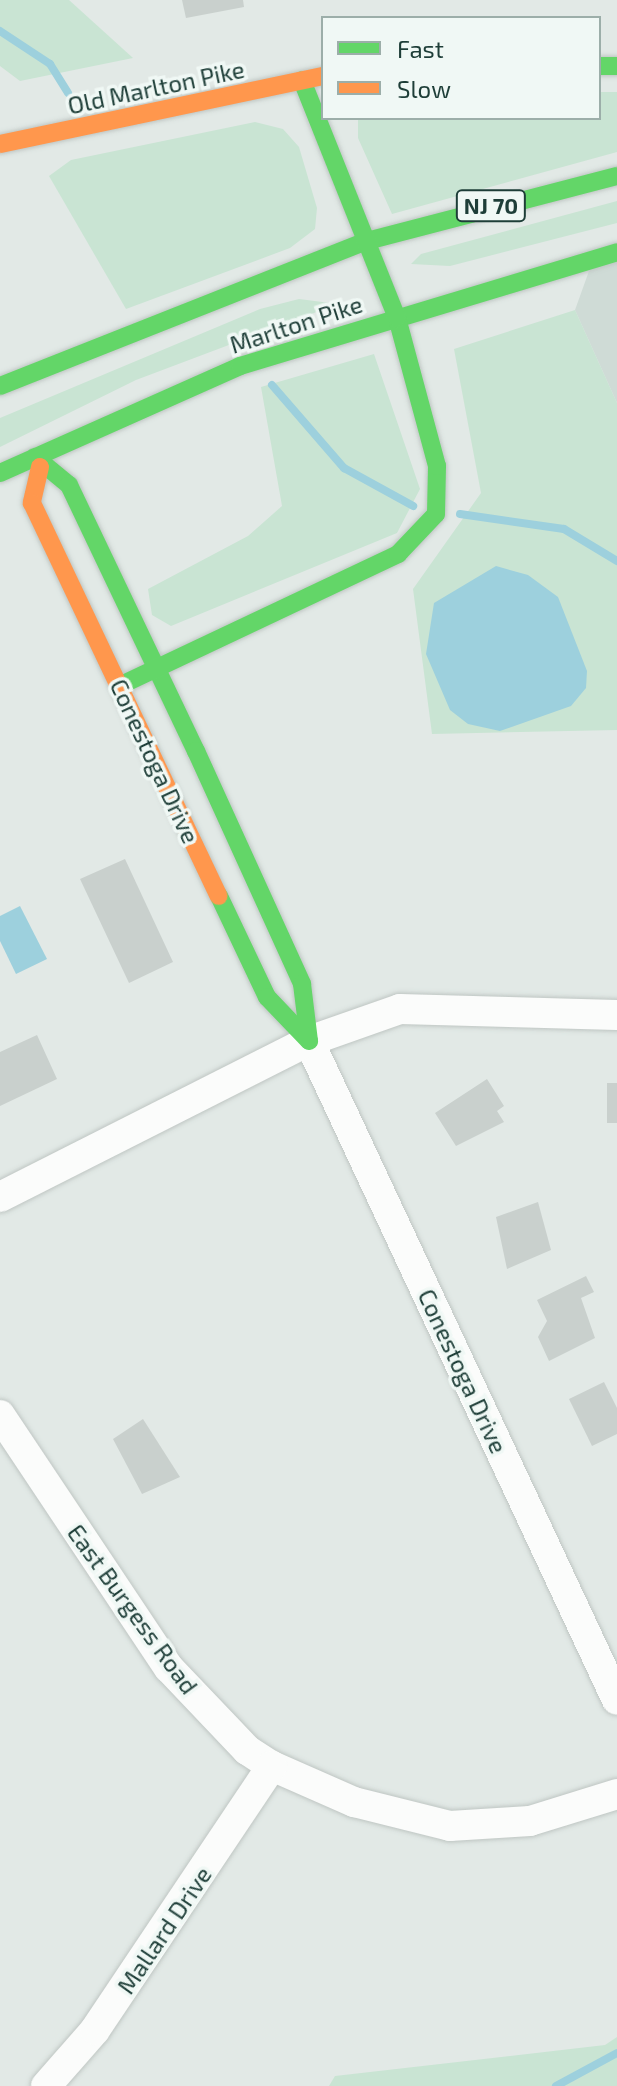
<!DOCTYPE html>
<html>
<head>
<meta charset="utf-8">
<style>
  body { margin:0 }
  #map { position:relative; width:617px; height:2086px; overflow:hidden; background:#e2e9e6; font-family:"Exo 2",sans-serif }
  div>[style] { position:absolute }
  .built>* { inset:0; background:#cfdbd6 }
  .green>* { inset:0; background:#c9e4d3 }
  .water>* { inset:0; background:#9dd0dd }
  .stream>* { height:8px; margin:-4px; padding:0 4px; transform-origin:4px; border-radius:4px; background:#9dd0dd }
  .building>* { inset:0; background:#c9d0cd }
  .roads { filter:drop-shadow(0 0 2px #bfc6c3) drop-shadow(0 0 2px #bfc6c3) }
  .street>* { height:30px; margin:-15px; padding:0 15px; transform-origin:15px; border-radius:15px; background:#fbfcfb }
  .fast>* { height:18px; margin:-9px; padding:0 9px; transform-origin:9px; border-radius:9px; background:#63d668 }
  .slow>* { height:18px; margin:-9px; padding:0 9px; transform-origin:9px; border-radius:9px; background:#ff974d }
  span { translate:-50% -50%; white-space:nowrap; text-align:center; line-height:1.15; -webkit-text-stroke:7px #f0f8f5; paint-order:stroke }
  .shield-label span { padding:2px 6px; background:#f0f8f5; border:2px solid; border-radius:6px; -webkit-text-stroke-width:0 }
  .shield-label { font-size:22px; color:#1e3e38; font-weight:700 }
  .street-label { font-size:24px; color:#1e3e38 }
  .legend { position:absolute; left:321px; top:16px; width:280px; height:104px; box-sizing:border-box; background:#f0f8f5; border:2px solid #9caea9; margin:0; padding:10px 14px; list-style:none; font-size:24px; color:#1e3e38 }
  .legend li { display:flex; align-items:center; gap:16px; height:40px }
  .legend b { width:40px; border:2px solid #9caea9 }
</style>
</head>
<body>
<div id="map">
  <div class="built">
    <i style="clip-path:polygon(617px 252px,617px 403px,575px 310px,594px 257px)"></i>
  </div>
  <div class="green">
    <i style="clip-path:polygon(0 0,69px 0,133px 58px,20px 81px,0 66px)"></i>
    <i style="clip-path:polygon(599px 92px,617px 92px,617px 152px,392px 214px,358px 138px,358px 118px,599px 118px)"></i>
    <i style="clip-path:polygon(255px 122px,283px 129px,299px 147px,317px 208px,315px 229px,290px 248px,126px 309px,49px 176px,71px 160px)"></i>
    <i style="clip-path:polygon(617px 201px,617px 223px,450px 266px,411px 264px,421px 254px)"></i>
    <i style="clip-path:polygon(299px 299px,338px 304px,136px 380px,0 447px,0 418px,260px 309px)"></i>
    <i style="clip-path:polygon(575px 310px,617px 403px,617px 730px,432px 734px,413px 589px,481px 493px,454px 349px)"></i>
    <i style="clip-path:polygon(374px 354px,420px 489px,397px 533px,171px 626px,152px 615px,148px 589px,248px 536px,282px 506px,261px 387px)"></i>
    <i style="clip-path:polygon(617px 2037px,617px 2086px,329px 2086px,335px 2076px,605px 2045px)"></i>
  </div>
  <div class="water">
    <i style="clip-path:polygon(496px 566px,528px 575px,558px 597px,587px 671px,586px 688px,571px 706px,500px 731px,468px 724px,450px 710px,426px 654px,434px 603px)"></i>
    <i style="clip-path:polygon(20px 906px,47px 959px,16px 974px,0 941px,0 916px)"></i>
  </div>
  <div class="stream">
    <i style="left:0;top:31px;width:60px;rotate:33.4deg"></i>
    <i style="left:50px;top:64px;width:34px;rotate:58deg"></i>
    <i style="left:272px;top:385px;width:110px;rotate:49.1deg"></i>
    <i style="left:344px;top:468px;width:79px;rotate:28.8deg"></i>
    <i style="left:460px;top:514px;width:105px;rotate:8.2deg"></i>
    <i style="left:564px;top:529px;width:62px;rotate:31.1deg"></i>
    <i style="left:556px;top:2086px;width:69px;rotate:-28.4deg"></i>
  </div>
  <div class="building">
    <i style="clip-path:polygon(182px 0,243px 0,244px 7px,186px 18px)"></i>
    <i style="clip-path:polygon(125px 859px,173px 962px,129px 983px,80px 879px)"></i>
    <i style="clip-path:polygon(37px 1035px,57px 1079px,0 1106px,0 1052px)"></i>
    <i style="clip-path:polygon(487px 1079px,504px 1106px,497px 1111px,504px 1122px,456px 1146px,435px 1113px)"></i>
    <i style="clip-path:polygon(607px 1083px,617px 1083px,617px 1123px,607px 1123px)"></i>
    <i style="clip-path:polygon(538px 1202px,551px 1250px,507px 1269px,496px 1217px)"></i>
    <i style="clip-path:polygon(586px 1276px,594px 1292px,581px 1298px,595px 1338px,549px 1361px,538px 1337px,547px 1321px,537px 1300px)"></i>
    <i style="clip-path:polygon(604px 1382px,617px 1408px,617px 1434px,592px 1446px,569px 1399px)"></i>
    <i style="clip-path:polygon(143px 1419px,180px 1477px,142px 1494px,113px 1439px)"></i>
  </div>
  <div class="roads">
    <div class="street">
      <i style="left:309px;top:1041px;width:727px;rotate:64.95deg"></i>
      <i style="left:0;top:1197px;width:346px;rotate:-26.8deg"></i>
      <i style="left:309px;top:1041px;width:96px;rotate:-19.4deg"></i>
      <i style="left:400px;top:1009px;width:217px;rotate:1.6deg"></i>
      <i style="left:0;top:1415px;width:304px;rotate:56.3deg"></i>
      <i style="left:169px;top:1668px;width:113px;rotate:46.4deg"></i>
      <i style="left:247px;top:1750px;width:30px;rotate:33deg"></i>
      <i style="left:272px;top:1766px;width:90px;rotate:23.7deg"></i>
      <i style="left:354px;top:1802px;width:99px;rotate:14deg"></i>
      <i style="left:450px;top:1826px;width:80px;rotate:-3.6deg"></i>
      <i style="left:530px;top:1821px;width:91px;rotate:-17.2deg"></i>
      <i style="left:46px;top:2086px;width:74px;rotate:-48.8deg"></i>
      <i style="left:95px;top:2030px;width:318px;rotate:-56.2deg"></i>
    </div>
    <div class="fast">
      <i style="left:599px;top:66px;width:18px"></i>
      <i style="left:0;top:386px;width:395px;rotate:-21.6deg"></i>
      <i style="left:367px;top:241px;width:258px;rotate:-14.6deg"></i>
      <i style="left:35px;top:457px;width:44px;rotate:39.5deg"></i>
      <i style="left:69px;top:485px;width:295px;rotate:64.5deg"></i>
      <i style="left:196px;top:751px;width:256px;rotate:65.5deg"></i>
      <i style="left:302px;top:984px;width:57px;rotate:83deg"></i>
      <i style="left:0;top:473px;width:263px;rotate:-24deg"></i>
      <i style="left:240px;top:366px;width:394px;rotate:-16.8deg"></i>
      <i style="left:119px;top:686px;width:309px;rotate:-25.3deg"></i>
      <i style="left:398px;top:554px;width:55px;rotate:-46.5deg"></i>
      <i style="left:436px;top:514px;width:48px;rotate:-88.8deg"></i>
      <i style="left:437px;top:466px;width:153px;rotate:-105.1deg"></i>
      <i style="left:397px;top:318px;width:256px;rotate:-111.8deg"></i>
      <i style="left:219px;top:896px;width:112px;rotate:64.6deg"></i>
      <i style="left:267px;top:997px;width:61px;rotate:46.3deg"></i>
    </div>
    <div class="slow">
      <i style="left:0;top:144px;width:330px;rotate:-11.9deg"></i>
      <i style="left:40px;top:467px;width:37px;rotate:103deg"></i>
      <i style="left:32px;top:503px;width:435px;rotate:64.6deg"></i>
    </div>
  </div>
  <div class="shield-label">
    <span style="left:491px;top:206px">NJ 70</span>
  </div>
  <div class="street-label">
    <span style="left:156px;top:87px;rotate:-12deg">Old Marlton Pike</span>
    <span style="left:296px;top:324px;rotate:-18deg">Marlton Pike</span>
    <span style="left:155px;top:761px;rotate:65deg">Conestoga Drive</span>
    <span style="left:463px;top:1371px;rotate:65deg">Conestoga Drive</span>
    <span style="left:133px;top:1609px;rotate:54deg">East Burgess Road</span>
    <span style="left:164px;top:1930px;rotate:-56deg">Mallard Drive</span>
  </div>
  <ul class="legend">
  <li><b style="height:10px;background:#63d668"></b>Fast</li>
  <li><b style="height:10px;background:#ff974d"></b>Slow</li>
  </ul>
</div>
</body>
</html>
